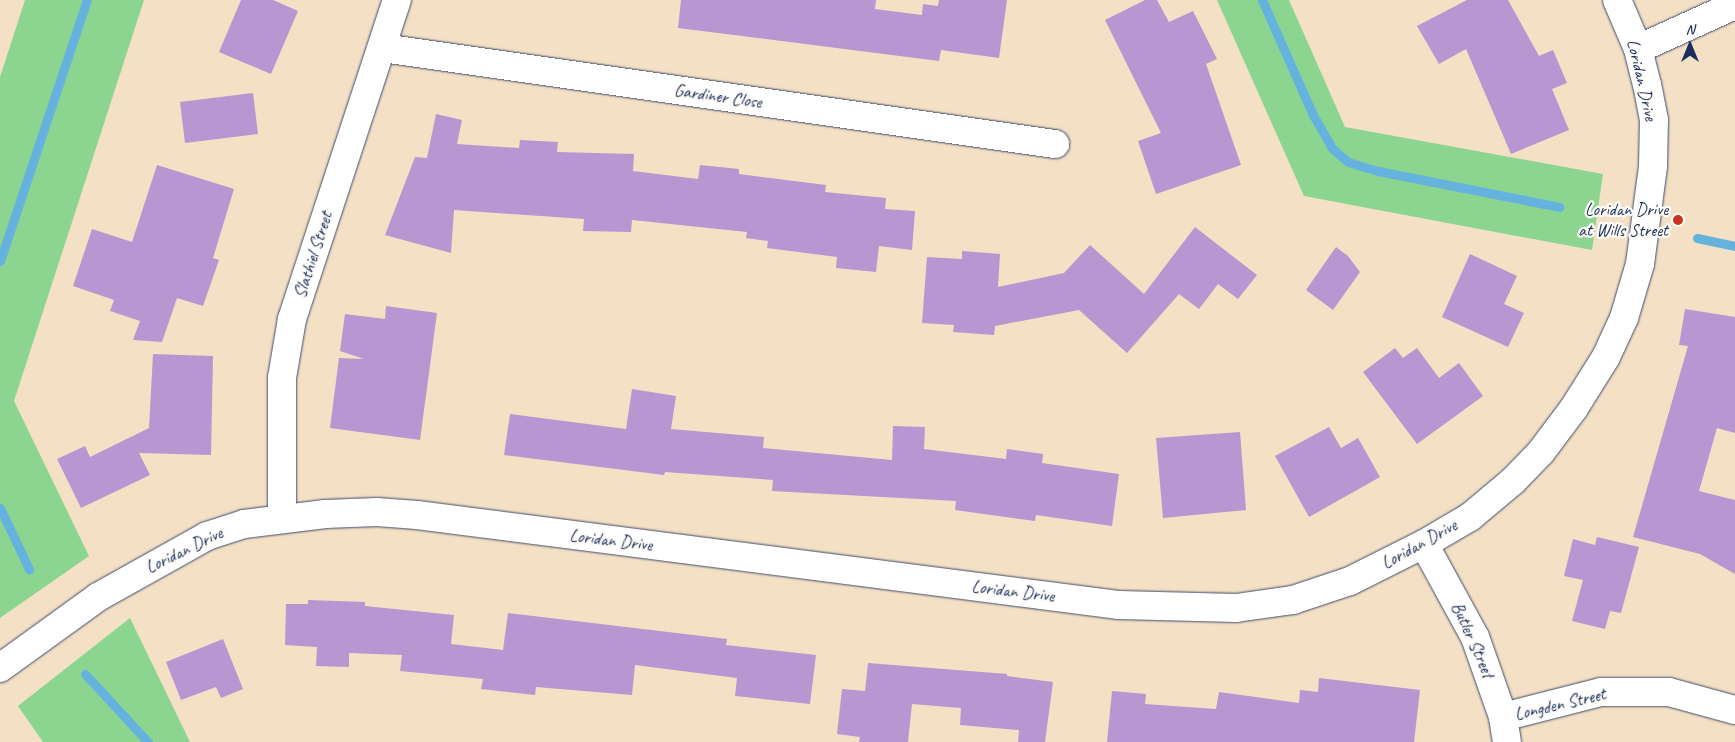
<!DOCTYPE html>
<html>
<head>
<meta charset="utf-8">
<style>
  body { margin:0 }
  #map { position:relative; width:1735px; height:742px; overflow:hidden; background:#f4e0c4; font-family:Caveat,sans-serif }
  div>[style] { position:absolute }
  .green>* { inset:0; background:#8cd590 }
  .stream>* { height:9px; margin:-4.5px; padding:0 4.5px; transform-origin:4.5px; border-radius:4.5px; background:#65b2de }
  .building>* { inset:0; background:#b896d1 }
  .roads { filter:drop-shadow(0 0 1px #3c4a6d) drop-shadow(0 0 1px #3c4a6d) }
  .street>* { height:28px; margin:-14px; padding:0 14px; transform-origin:14px; border-radius:14px; background:#fff }
  .secondary>* { height:28px; margin:-14px; padding:0 14px; transform-origin:14px; border-radius:14px; background:#fff }
  .dots>* { width:14px; height:14px; translate:-50% -50%; box-sizing:border-box; border:2px solid #fdfcf7; border-radius:50% }
  span { translate:-50% -50%; white-space:nowrap; text-align:center; line-height:1.15; -webkit-text-stroke:4.5px #fdfcf7; paint-order:stroke }
  .street-label { font-size:18px; color:#1b2f5e }
  .poi-label { font-size:18px; color:#1b2f5e }
  .right { translate:-100% -50%; text-align:right }
  .north { position:absolute; left:1665px; top:20px; width:50px; height:50px; -webkit-text-stroke:4px #fdfcf7; paint-order:stroke; rotate:0deg; font-size:14px; font-weight:700; line-height:20px; text-align:center; color:#1b2f5e }
  .north::after { content:''; display:block; margin:auto; width:18px; height:22px; background:#1b2f5e; clip-path:polygon(50% 0,100% 100%,50% 72%,0 100%) }
</style>
</head>
<body>
<div id="map">
  <div class="green">
    <i style="clip-path:polygon(25px 0,144px 0,14px 401px,89px 556px,0 618px,0 77px)"></i>
    <i style="clip-path:polygon(1217px 0,1289px 0,1345px 127px,1603px 174px,1592px 250px,1304px 196px)"></i>
    <i style="clip-path:polygon(130px 618px,190px 742px,43px 742px,18px 706px)"></i>
  </div>
  <div class="stream">
    <i style="left:1262px;top:0;width:126px;rotate:66.1deg"></i>
    <i style="left:1313px;top:115px;width:39px;rotate:60deg"></i>
    <i style="left:1333px;top:149px;width:20px;rotate:41deg"></i>
    <i style="left:1348px;top:162px;width:31px;rotate:17deg"></i>
    <i style="left:1378px;top:171px;width:185px;rotate:11.2deg"></i>
    <i style="left:1697px;top:238px;width:39px;rotate:12deg"></i>
    <i style="left:0;top:261px;width:275px;rotate:-71.6deg"></i>
    <i style="left:0;top:508px;width:68px;rotate:64.6deg"></i>
    <i style="left:85px;top:674px;width:93px;rotate:47.2deg"></i>
  </div>
  <div class="building">
    <i style="clip-path:polygon(241px 0,273px 0,298px 11px,271px 74px,219px 52px)"></i>
    <i style="clip-path:polygon(681px 0,876px 0,875px 9px,922px 15px,923px 4px,938px 6px,939px 0,1007px 0,999px 58px,941px 50px,939px 61px,678px 28px)"></i>
    <i style="clip-path:polygon(1145px 0,1157px 0,1169px 22px,1193px 11px,1217px 59px,1206px 64px,1241px 165px,1156px 194px,1138px 141px,1161px 133px,1105px 20px)"></i>
    <i style="clip-path:polygon(1467px 0,1508px 0,1539px 56px,1553px 50px,1567px 83px,1552px 89px,1569px 130px,1511px 154px,1466px 49px,1439px 64px,1417px 26px)"></i>
    <i style="clip-path:polygon(253px 93px,258px 134px,185px 143px,180px 102px)"></i>
    <i style="clip-path:polygon(436px 114px,462px 120px,457px 144px,519px 148px,520px 140px,558px 142px,557px 152px,634px 154px,633px 171px,698px 179px,700px 165px,739px 169px,739px 174px,826px 185px,825px 192px,886px 198px,885px 209px,915px 211px,912px 250px,879px 246px,876px 272px,836px 268px,837px 257px,767px 248px,768px 241px,746px 238px,747px 232px,632px 220px,631px 232px,583px 231px,584px 219px,454px 210px,451px 253px,385px 235px,415px 157px,427px 158px)"></i>
    <i style="clip-path:polygon(157px 165px,234px 189px,213px 258px,219px 260px,203px 306px,177px 298px,162px 342px,133px 340px,140px 321px,110px 311px,114px 300px,73px 286px,92px 229px,132px 242px)"></i>
    <i style="clip-path:polygon(1195px 227px,1257px 275px,1238px 299px,1218px 284px,1199px 309px,1179px 294px,1127px 353px,1079px 310px,995px 326px,994px 335px,953px 332px,954px 325px,922px 323px,927px 257px,962px 259px,962px 251px,1000px 254px,998px 287px,1064px 273px,1090px 245px,1144px 294px)"></i>
    <i style="clip-path:polygon(1336px 247px,1348px 256px,1360px 272px,1333px 310px,1306px 290px)"></i>
    <i style="clip-path:polygon(1470px 254px,1517px 276px,1504px 304px,1524px 313px,1508px 347px,1442px 317px)"></i>
    <i style="clip-path:polygon(386px 306px,437px 313px,420px 440px,330px 428px,339px 358px,364px 359px,340px 351px,345px 314px,385px 319px)"></i>
    <i style="clip-path:polygon(1685px 309px,1735px 317px,1735px 433px,1717px 428px,1699px 491px,1735px 500px,1735px 574px,1700px 554px,1633px 537px,1688px 346px,1679px 345px)"></i>
    <i style="clip-path:polygon(1395px 348px,1403px 358px,1417px 348px,1439px 378px,1459px 363px,1483px 396px,1417px 444px,1363px 372px)"></i>
    <i style="clip-path:polygon(153px 354px,213px 356px,211px 455px,139px 453px,150px 475px,81px 508px,57px 459px,85px 446px,90px 457px,149px 428px)"></i>
    <i style="clip-path:polygon(632px 389px,676px 396px,671px 429px,764px 437px,763px 448px,892px 460px,893px 426px,925px 427px,924px 449px,1006px 459px,1007px 449px,1043px 454px,1042px 463px,1119px 474px,1112px 526px,1036px 515px,1035px 521px,955px 510px,956px 501px,772px 491px,773px 480px,665px 472px,664px 475px,504px 455px,510px 414px,626px 429px)"></i>
    <i style="clip-path:polygon(1329px 427px,1341px 448px,1358px 438px,1380px 477px,1309px 517px,1275px 456px)"></i>
    <i style="clip-path:polygon(1240px 432px,1246px 510px,1163px 518px,1156px 438px)"></i>
    <i style="clip-path:polygon(1597px 537px,1639px 547px,1621px 613px,1610px 611px,1605px 629px,1572px 621px,1583px 580px,1564px 576px,1573px 539px,1595px 545px)"></i>
    <i style="clip-path:polygon(308px 600px,365px 602px,365px 606px,454px 615px,451px 644px,503px 650px,508px 613px,727px 639px,726px 645px,816px 655px,810px 704px,735px 696px,737px 678px,635px 665px,632px 695px,536px 687px,535px 695px,481px 689px,483px 679px,400px 671px,402px 655px,349px 653px,349px 667px,316px 666px,317px 647px,285px 645px,286px 604px,308px 604px)"></i>
    <i style="clip-path:polygon(223px 639px,243px 689px,221px 698px,216px 687px,181px 700px,166px 662px)"></i>
    <i style="clip-path:polygon(868px 663px,1007px 674px,1007px 676px,1053px 682px,1045px 742px,1018px 742px,1019px 730px,960px 725px,961px 708px,912px 704px,908px 742px,859px 742px,860px 737px,837px 734px,842px 689px,865px 691px)"></i>
    <i style="clip-path:polygon(1319px 678px,1420px 690px,1414px 742px,1107px 742px,1112px 691px,1146px 694px,1145px 704px,1216px 709px,1219px 692px,1299px 703px,1300px 690px,1318px 692px)"></i>
  </div>
  <div class="roads">
    <div class="street">
      <i style="left:382px;top:48px;width:680px;rotate:8.12deg"></i>
      <i style="left:1638px;top:49px;width:107px;rotate:-24.4deg"></i>
      <i style="left:282px;top:518px;width:140px;rotate:-90deg"></i>
      <i style="left:282px;top:378px;width:60px;rotate:-80.4deg"></i>
      <i style="left:292px;top:319px;width:336px;rotate:-71.8deg"></i>
      <i style="left:1424px;top:544px;width:106px;rotate:61.3deg"></i>
      <i style="left:1475px;top:637px;width:85px;rotate:70.7deg"></i>
      <i style="left:1503px;top:717px;width:25px;rotate:81deg"></i>
      <i style="left:1503px;top:717px;width:101px;rotate:-14.3deg"></i>
      <i style="left:1601px;top:692px;width:68px"></i>
      <i style="left:1669px;top:692px;width:68px;rotate:15.3deg"></i>
    </div>
    <div class="secondary">
      <i style="left:0;top:668px;width:121px;rotate:-35.9deg"></i>
      <i style="left:98px;top:597px;width:125px;rotate:-29.2deg"></i>
      <i style="left:207px;top:536px;width:39px;rotate:-18deg"></i>
      <i style="left:244px;top:524px;width:82px;rotate:-7deg"></i>
      <i style="left:325px;top:514px;width:52px;rotate:-2.2deg"></i>
      <i style="left:377px;top:512px;width:40px;rotate:4.3deg"></i>
      <i style="left:417px;top:515px;width:708px;rotate:7.31deg"></i>
      <i style="left:1119px;top:605px;width:117px;rotate:1.5deg"></i>
      <i style="left:1236px;top:608px;width:58px;rotate:-8deg"></i>
      <i style="left:1293px;top:600px;width:60px;rotate:-18.4deg"></i>
      <i style="left:1350px;top:581px;width:83px;rotate:-26.6deg"></i>
      <i style="left:1424px;top:544px;width:53px;rotate:-30.4deg"></i>
      <i style="left:1470px;top:517px;width:56px;rotate:-39.9deg"></i>
      <i style="left:1513px;top:481px;width:40px;rotate:-46deg"></i>
      <i style="left:1541px;top:452px;width:55px;rotate:-53.1deg"></i>
      <i style="left:1574px;top:408px;width:60px;rotate:-57.9deg"></i>
      <i style="left:1606px;top:357px;width:43px;rotate:-65.2deg"></i>
      <i style="left:1624px;top:318px;width:56px;rotate:-73.5deg"></i>
      <i style="left:1640px;top:264px;width:99px;rotate:-82.4deg"></i>
      <i style="left:1653px;top:166px;width:46px;rotate:-88.8deg"></i>
      <i style="left:1654px;top:120px;width:36px;rotate:-101deg"></i>
      <i style="left:1647px;top:85px;width:37px;rotate:-104deg"></i>
      <i style="left:1638px;top:49px;width:53px;rotate:-113.2deg"></i>
    </div>
  </div>
  <div class="dots">
    <i style="left:1678px;top:220px;background:#c8321e"></i>
  </div>
  <div class="street-label">
    <span style="left:1642px;top:80px;rotate:77deg">Loridan Drive</span>
    <span style="left:718px;top:96px;rotate:8deg">Gardiner Close</span>
    <span style="left:313px;top:255px;rotate:-72deg">Slathiel Street</span>
    <span style="left:611px;top:540px;rotate:7deg">Loridan Drive</span>
    <span style="left:1419px;top:544px;rotate:-29deg">Loridan Drive</span>
    <span style="left:184px;top:550px;rotate:-26deg">Loridan Drive</span>
    <span style="left:1013px;top:591px;rotate:7deg">Loridan Drive</span>
    <span style="left:1473px;top:640px;rotate:66deg">Butler Street</span>
    <span style="left:1560px;top:704px;rotate:-13deg">Longden Street</span>
  </div>
  <div class="poi-label">
    <span class="right" style="left:1668px;top:220px">Loridan Drive<br>at Wills Street</span>
  </div>
  <div class="north">N</div>
</div>
</body>
</html>
